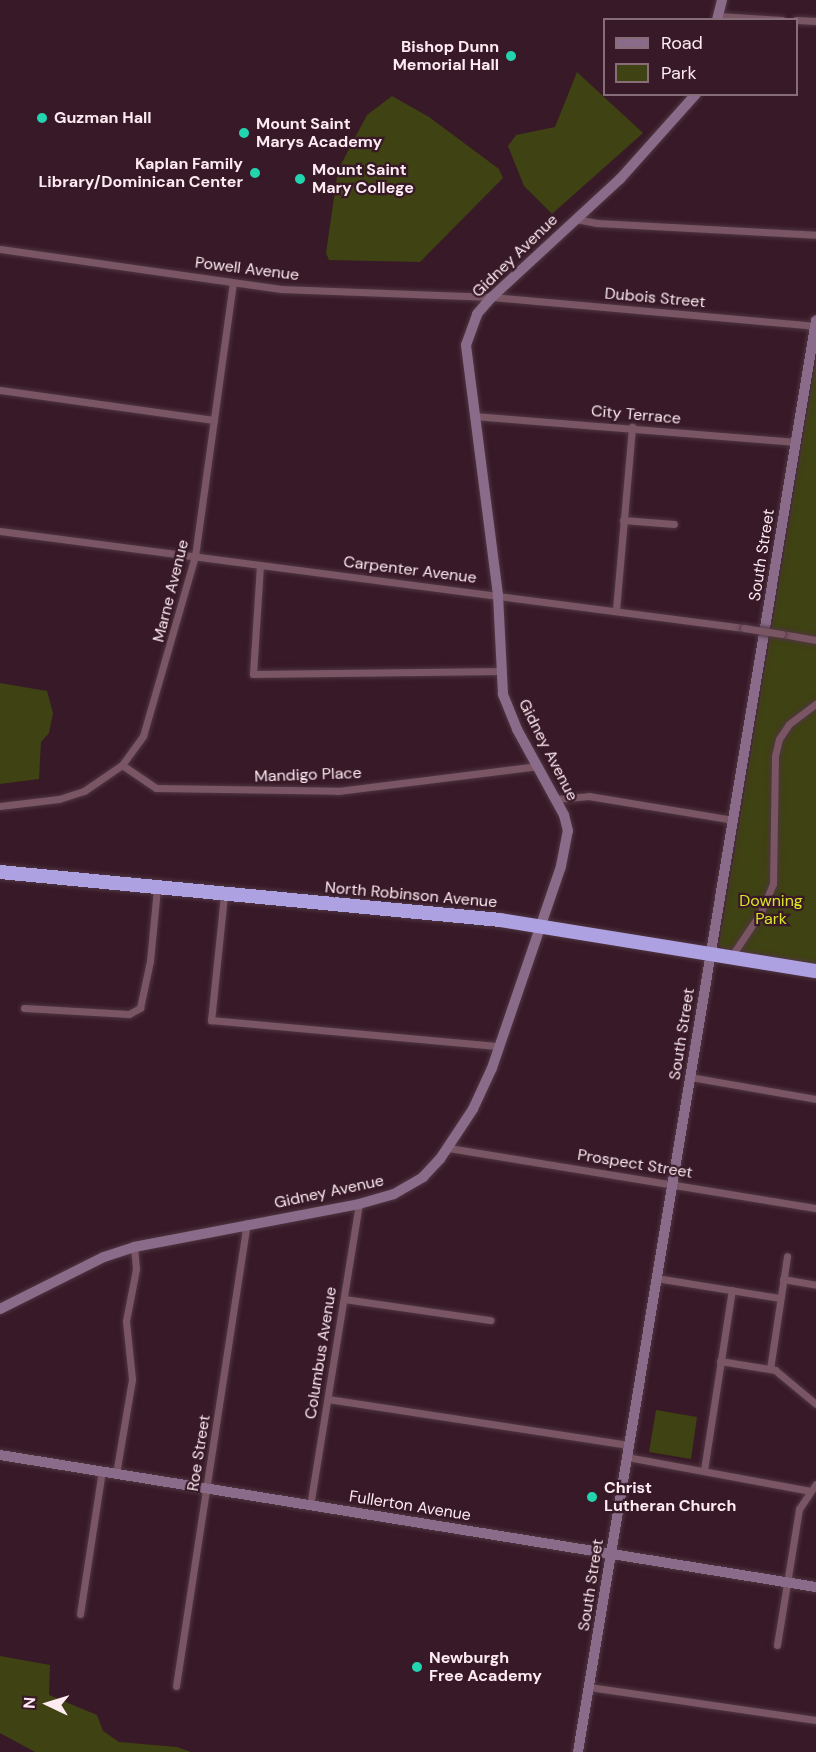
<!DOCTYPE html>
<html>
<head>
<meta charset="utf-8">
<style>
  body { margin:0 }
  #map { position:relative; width:816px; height:1752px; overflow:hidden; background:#381927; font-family:"DM Sans",sans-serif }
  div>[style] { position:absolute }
  .green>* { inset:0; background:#3f4212 }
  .roads { filter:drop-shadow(0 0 2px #4f3642) drop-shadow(0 0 2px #4f3642) }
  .street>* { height:7px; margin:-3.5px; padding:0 3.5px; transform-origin:3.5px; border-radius:3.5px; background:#7a5564 }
  .secondary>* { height:10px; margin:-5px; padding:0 5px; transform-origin:5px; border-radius:5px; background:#8a6c8a }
  .highway>* { height:14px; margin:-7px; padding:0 7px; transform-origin:7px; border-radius:7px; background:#aea1e2 }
  .bridges { filter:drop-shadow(0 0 2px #4f3642) drop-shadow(0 0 2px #4f3642) }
  .street-bridge>* { height:7px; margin:-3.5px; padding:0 3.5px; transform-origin:3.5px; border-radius:3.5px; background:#7a5564 }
  .dots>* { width:16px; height:16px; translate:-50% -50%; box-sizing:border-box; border:3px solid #381927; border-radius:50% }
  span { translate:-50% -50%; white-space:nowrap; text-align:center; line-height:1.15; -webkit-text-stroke:4.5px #381927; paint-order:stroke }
  .poi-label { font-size:16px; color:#fdebf1; font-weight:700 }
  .right { translate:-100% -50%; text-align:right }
  .left { translate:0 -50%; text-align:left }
  .street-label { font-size:16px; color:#fdebf1 }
  .park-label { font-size:16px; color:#dae525 }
  .legend { position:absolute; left:603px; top:18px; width:195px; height:78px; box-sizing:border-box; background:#381927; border:2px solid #876d78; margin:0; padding:8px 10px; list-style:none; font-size:18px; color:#fdebf1 }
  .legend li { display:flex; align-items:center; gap:12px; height:30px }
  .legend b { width:30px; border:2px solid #876d78 }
  .north { position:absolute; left:18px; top:1674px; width:60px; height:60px; -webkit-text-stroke:4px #381927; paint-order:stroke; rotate:274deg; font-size:16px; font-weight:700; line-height:24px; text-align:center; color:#fdebf1 }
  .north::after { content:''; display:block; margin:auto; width:21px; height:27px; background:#fdebf1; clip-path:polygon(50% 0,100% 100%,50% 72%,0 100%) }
</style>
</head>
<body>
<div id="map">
  <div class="green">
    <i style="clip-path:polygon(577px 72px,643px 133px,552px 214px,524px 186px,508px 146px,516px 135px,555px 127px)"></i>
    <i style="clip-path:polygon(392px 96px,429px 117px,499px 169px,503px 178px,420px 262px,329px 260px,326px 253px,338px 170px,367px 115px)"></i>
    <i style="clip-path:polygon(816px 359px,816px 964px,722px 949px,719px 945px)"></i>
    <i style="clip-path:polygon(0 683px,47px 691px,53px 713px,49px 733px,41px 742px,39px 779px,0 784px)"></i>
    <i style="clip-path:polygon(656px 1410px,697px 1417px,691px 1459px,649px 1452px)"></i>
    <i style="clip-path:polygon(0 1656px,50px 1665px,49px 1695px,97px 1715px,103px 1731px,119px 1742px,177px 1747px,191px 1752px,35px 1752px,0 1733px)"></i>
  </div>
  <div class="roads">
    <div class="street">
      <i style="left:718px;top:16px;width:64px;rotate:3.6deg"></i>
      <i style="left:796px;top:20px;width:20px;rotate:3deg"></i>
      <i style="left:576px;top:219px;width:21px;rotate:11deg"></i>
      <i style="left:597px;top:223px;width:219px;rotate:3.1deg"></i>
      <i style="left:0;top:249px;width:284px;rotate:8.1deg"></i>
      <i style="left:281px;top:289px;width:211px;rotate:2.2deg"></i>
      <i style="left:492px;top:297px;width:325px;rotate:5.1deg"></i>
      <i style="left:0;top:390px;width:216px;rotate:8deg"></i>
      <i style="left:474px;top:416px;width:323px;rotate:4.6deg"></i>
      <i style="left:623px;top:520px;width:51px;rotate:4.5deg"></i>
      <i style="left:0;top:531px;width:750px;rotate:7.43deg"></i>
      <i style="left:260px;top:565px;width:109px;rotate:93.7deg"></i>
      <i style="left:253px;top:674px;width:248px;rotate:-0.7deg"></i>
      <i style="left:616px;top:610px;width:184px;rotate:-85deg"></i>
      <i style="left:782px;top:634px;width:35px;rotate:10deg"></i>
      <i style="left:122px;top:765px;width:41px;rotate:34.1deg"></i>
      <i style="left:156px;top:788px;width:182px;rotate:0.9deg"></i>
      <i style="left:338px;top:791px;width:202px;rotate:-7.1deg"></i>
      <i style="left:556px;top:799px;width:33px;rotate:-5deg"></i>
      <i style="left:589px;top:796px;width:147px;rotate:9.4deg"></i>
      <i style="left:0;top:806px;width:59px;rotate:-6.8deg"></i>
      <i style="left:59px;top:799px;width:26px;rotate:-18deg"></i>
      <i style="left:84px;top:791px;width:46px;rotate:-34.4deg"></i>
      <i style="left:122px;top:765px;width:36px;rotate:-54deg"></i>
      <i style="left:143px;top:736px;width:187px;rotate:-73.9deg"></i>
      <i style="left:195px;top:556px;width:276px;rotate:-82.1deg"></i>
      <i style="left:224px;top:895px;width:126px;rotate:95.9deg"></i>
      <i style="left:211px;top:1020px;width:289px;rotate:5.2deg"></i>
      <i style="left:731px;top:957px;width:54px;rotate:-56.3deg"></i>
      <i style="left:761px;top:912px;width:30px;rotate:-67deg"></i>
      <i style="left:773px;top:884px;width:128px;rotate:-89.1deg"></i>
      <i style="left:775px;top:756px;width:17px;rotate:-77deg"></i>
      <i style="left:779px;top:739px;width:18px;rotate:-56deg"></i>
      <i style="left:789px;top:724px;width:34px;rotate:-37deg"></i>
      <i style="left:24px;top:1008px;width:105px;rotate:3.3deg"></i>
      <i style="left:129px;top:1014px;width:13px;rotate:-29deg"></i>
      <i style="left:140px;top:1008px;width:48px;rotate:-78deg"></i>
      <i style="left:150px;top:961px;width:73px;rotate:-84.5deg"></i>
      <i style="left:690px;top:1077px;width:128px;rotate:9.9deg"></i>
      <i style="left:449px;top:1148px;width:372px;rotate:9.3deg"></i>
      <i style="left:656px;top:1278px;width:126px;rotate:9.2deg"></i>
      <i style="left:783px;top:1279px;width:34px;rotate:10deg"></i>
      <i style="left:344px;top:1299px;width:148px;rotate:8.2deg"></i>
      <i style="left:720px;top:1361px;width:56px;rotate:9.3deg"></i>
      <i style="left:775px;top:1370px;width:53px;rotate:39.7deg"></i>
      <i style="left:770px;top:1369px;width:114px;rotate:-81.4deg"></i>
      <i style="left:328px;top:1399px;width:304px;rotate:8.7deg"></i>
      <i style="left:627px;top:1457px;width:186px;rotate:10.5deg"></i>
      <i style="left:704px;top:1470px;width:182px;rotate:-81.2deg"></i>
      <i style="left:116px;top:1474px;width:96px;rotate:-80.4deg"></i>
      <i style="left:132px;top:1379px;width:58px;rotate:-95.9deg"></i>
      <i style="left:126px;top:1321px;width:53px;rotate:-79.1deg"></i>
      <i style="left:136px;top:1269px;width:22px;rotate:-95deg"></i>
      <i style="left:310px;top:1506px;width:306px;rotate:-80.8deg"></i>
      <i style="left:80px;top:1614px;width:145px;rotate:-81.3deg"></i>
      <i style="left:777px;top:1645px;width:138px;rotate:-80.8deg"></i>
      <i style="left:799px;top:1509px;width:30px;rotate:-56deg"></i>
      <i style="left:176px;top:1686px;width:468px;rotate:-81.3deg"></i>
      <i style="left:589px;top:1687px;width:229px;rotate:8.3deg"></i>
    </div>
    <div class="secondary">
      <i style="left:717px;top:20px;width:21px;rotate:-76deg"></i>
      <i style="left:0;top:1309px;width:116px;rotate:-26.6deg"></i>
      <i style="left:104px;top:1257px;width:32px;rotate:-18deg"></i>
      <i style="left:134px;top:1247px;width:229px;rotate:-10.8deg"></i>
      <i style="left:359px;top:1204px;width:36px;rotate:-16deg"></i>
      <i style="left:394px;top:1194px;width:34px;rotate:-30deg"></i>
      <i style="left:423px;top:1177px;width:25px;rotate:-47deg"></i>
      <i style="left:440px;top:1159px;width:60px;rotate:-56.6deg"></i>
      <i style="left:473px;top:1109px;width:45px;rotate:-65.1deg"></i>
      <i style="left:492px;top:1068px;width:213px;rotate:-71.1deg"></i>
      <i style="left:561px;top:866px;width:36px;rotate:-79deg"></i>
      <i style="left:568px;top:831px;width:16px;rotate:-104deg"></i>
      <i style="left:564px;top:815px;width:98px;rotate:-118.7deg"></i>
      <i style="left:517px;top:729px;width:38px;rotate:-112deg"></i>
      <i style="left:503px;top:694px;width:99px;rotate:-92.9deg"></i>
      <i style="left:498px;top:595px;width:252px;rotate:-97.3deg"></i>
      <i style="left:466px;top:345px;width:33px;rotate:-70deg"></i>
      <i style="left:477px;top:314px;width:23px;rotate:-49deg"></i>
      <i style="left:492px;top:297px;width:174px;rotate:-42.7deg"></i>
      <i style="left:620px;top:179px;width:114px;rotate:-48.2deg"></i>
      <i style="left:0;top:1455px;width:827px;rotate:9.19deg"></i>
      <i style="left:578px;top:1752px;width:1451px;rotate:-80.56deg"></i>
    </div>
    <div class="highway">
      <i style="left:0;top:872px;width:502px;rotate:5.48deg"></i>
      <i style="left:500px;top:920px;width:320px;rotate:9.2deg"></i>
    </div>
  </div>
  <div class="bridges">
    <div class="street-bridge">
      <i style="left:744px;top:628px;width:38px;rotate:9deg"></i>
    </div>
  </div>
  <div class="dots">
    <i style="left:511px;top:56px;background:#23d5af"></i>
    <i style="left:42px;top:118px;background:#23d5af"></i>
    <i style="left:244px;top:133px;background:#23d5af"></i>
    <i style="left:255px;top:173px;background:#23d5af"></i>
    <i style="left:300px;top:179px;background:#23d5af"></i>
    <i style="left:592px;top:1497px;background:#23d5af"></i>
    <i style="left:417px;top:1667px;background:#23d5af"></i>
  </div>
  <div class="poi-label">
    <span class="right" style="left:499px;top:56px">Bishop Dunn<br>Memorial Hall</span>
    <span class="left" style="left:54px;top:118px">Guzman Hall</span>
    <span class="left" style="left:256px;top:133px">Mount Saint<br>Marys Academy</span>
    <span class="right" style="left:243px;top:173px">Kaplan Family<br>Library/Dominican Center</span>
    <span class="left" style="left:312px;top:179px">Mount Saint<br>Mary College</span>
    <span class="left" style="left:604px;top:1497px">Christ<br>Lutheran Church</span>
    <span class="left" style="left:429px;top:1667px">Newburgh<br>Free Academy</span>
  </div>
  <div class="street-label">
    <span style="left:515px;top:256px;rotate:-44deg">Gidney Avenue</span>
    <span style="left:247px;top:269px;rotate:7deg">Powell Avenue</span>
    <span style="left:655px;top:298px;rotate:5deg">Dubois Street</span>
    <span style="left:636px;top:415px;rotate:5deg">City Terrace</span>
    <span style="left:762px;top:555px;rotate:-81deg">South Street</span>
    <span style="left:410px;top:570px;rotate:7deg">Carpenter Avenue</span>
    <span style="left:171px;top:591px;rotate:-76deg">Marne Avenue</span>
    <span style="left:548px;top:750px;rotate:63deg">Gidney Avenue</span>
    <span style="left:308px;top:775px;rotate:-2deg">Mandigo Place</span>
    <span style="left:411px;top:895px;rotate:5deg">North Robinson Avenue</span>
    <span style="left:682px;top:1034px;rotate:-81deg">South Street</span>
    <span style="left:635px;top:1164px;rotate:9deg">Prospect Street</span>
    <span style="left:329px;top:1192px;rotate:-12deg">Gidney Avenue</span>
    <span style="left:321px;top:1353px;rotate:-81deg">Columbus Avenue</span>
    <span style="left:199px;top:1453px;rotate:-81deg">Roe Street</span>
    <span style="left:410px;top:1506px;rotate:9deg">Fullerton Avenue</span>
    <span style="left:591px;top:1585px;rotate:-81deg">South Street</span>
  </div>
  <div class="park-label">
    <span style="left:771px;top:910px">Downing<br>Park</span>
  </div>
  <ul class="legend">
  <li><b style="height:8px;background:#8a6c8a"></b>Road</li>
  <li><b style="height:16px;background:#3f4212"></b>Park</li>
  </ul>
  <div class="north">N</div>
</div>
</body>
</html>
